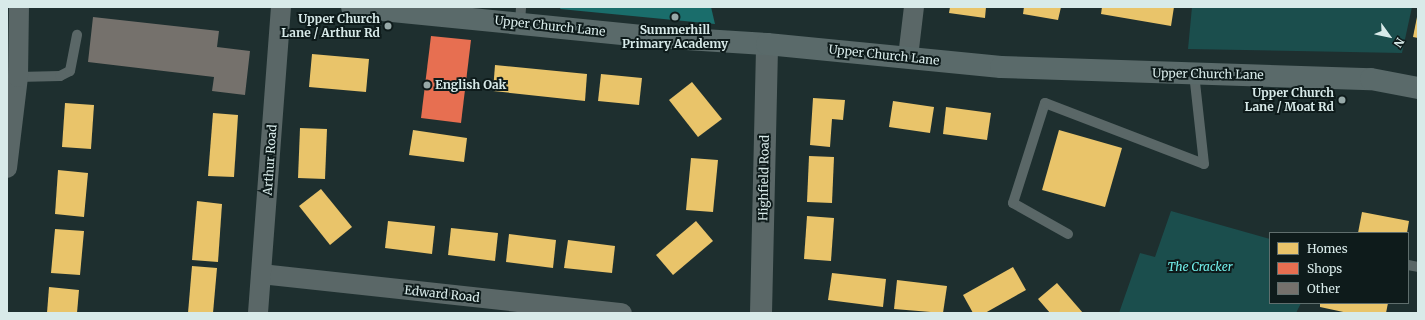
<!DOCTYPE html>
<html>
<head>
<meta charset="utf-8">
<style>
  body { margin:0 }
  #map { position:relative; width:1425px; height:320px; overflow:hidden; background:#1e2f2f; font-family:Merriweather,serif }
  div>[style] { position:absolute }
  .green>* { inset:0; background:#1b4e4d }
  .forest>* { inset:0; background:#1a6d6b }
  .homes>* { inset:0; background:#e9c46a }
  .shops>* { inset:0; background:#e76f51 }
  .building>* { inset:0; background:#75716c }
  .service>* { height:10px; margin:-5px; padding:0 5px; transform-origin:5px; border-radius:5px; background:#5a6767 }
  .minor>* { height:20px; margin:-10px; padding:0 10px; transform-origin:10px; border-radius:10px; background:#5a6767 }
  .tertiary>* { height:22px; margin:-11px; padding:0 11px; transform-origin:11px; border-radius:11px; background:#5a6767 }
  .secondary>* { height:22px; margin:-11px; padding:0 11px; transform-origin:11px; border-radius:11px; background:#5a6a6a }
  .dots>* { width:11px; height:11px; translate:-50% -50%; box-sizing:border-box; border:2px solid #0e1b1b; border-radius:50% }
  span { translate:-50% -50%; white-space:nowrap; text-align:center; line-height:1.15; -webkit-text-stroke:4px #0e1b1b; paint-order:stroke }
  .poi-label { font-size:12px; color:#d8eae9; font-weight:700 }
  .right { translate:-100% -50%; text-align:right }
  .left { translate:0 -50%; text-align:left }
  .street-label { font-size:12px; color:#d8eae9 }
  .park-label { font-size:12px; color:#71eeea; font-style:italic }
  .frame { position:absolute; inset:0; border:8px solid #d8eae9; pointer-events:none }
  .legend { position:absolute; left:1269px; top:232px; width:140px; height:72px; box-sizing:border-box; background:#0e1b1b; border:1px solid #5f6e6d; margin:0; padding:5px 7px; list-style:none; font-size:12px; color:#d8eae9 }
  .legend li { display:flex; align-items:center; gap:8px; height:20px }
  .legend b { width:20px; border:1px solid #5f6e6d }
  .north { position:absolute; left:1369px; top:16px; width:40px; height:40px; -webkit-text-stroke:3px #0e1b1b; paint-order:stroke; rotate:123deg; font-size:11px; font-weight:700; line-height:16px; text-align:center; color:#d8eae9 }
  .north::after { content:''; display:block; margin:auto; width:14px; height:18px; background:#d8eae9; clip-path:polygon(50% 0,100% 100%,50% 72%,0 100%) }
</style>
</head>
<body>
<div id="map">
  <div class="green">
    <i style="clip-path:polygon(1192px 7px,1412px 7px,1402px 53px,1188px 49px)"></i>
    <i style="clip-path:polygon(1171px 211px,1270px 239px,1270px 303px,1301px 303px,1296px 313px,1119px 313px,1140px 253px,1155px 257px)"></i>
  </div>
  <div class="forest">
    <i style="clip-path:polygon(561px 7px,711px 7px,715px 24px,560px 9px)"></i>
  </div>
  <div class="homes">
    <i style="clip-path:polygon(950px 7px,986px 7px,985px 18px,949px 13px)"></i>
    <i style="clip-path:polygon(1024px 7px,1061px 7px,1058px 20px,1023px 14px)"></i>
    <i style="clip-path:polygon(1102px 7px,1174px 7px,1171px 26px,1101px 14px)"></i>
    <i style="clip-path:polygon(1417px 17px,1418px 17px,1418px 38px,1413px 37px)"></i>
    <i style="clip-path:polygon(312px 54px,369px 59px,366px 92px,309px 87px)"></i>
    <i style="clip-path:polygon(495px 65px,587px 74px,585px 101px,493px 91px)"></i>
    <i style="clip-path:polygon(601px 74px,642px 78px,639px 105px,598px 101px)"></i>
    <i style="clip-path:polygon(692px 82px,722px 119px,698px 137px,669px 100px)"></i>
    <i style="clip-path:polygon(813px 98px,845px 100px,843px 120px,832px 119px,830px 147px,810px 145px)"></i>
    <i style="clip-path:polygon(893px 101px,934px 107px,930px 133px,889px 127px)"></i>
    <i style="clip-path:polygon(65px 103px,94px 105px,91px 149px,62px 147px)"></i>
    <i style="clip-path:polygon(946px 107px,991px 113px,987px 140px,943px 134px)"></i>
    <i style="clip-path:polygon(213px 113px,238px 115px,234px 177px,208px 176px)"></i>
    <i style="clip-path:polygon(300px 128px,327px 129px,325px 179px,298px 178px)"></i>
    <i style="clip-path:polygon(413px 130px,467px 138px,464px 162px,409px 155px)"></i>
    <i style="clip-path:polygon(1059px 130px,1122px 148px,1105px 207px,1042px 190px)"></i>
    <i style="clip-path:polygon(809px 156px,834px 157px,832px 203px,807px 202px)"></i>
    <i style="clip-path:polygon(691px 158px,718px 160px,713px 212px,686px 210px)"></i>
    <i style="clip-path:polygon(58px 170px,88px 173px,84px 217px,55px 214px)"></i>
    <i style="clip-path:polygon(321px 189px,352px 227px,330px 245px,299px 206px)"></i>
    <i style="clip-path:polygon(197px 201px,222px 204px,218px 262px,192px 260px)"></i>
    <i style="clip-path:polygon(1362px 212px,1409px 221px,1407px 233px,1358px 233px)"></i>
    <i style="clip-path:polygon(807px 216px,834px 218px,831px 261px,804px 259px)"></i>
    <i style="clip-path:polygon(388px 221px,435px 226px,432px 254px,385px 248px)"></i>
    <i style="clip-path:polygon(696px 221px,713px 241px,673px 275px,656px 255px)"></i>
    <i style="clip-path:polygon(451px 228px,498px 233px,495px 261px,448px 255px)"></i>
    <i style="clip-path:polygon(55px 229px,84px 231px,80px 275px,51px 273px)"></i>
    <i style="clip-path:polygon(509px 234px,556px 240px,553px 268px,506px 262px)"></i>
    <i style="clip-path:polygon(568px 240px,615px 246px,612px 273px,564px 268px)"></i>
    <i style="clip-path:polygon(192px 266px,217px 268px,213px 313px,188px 313px)"></i>
    <i style="clip-path:polygon(1013px 267px,1026px 290px,985px 313px,973px 313px,963px 295px)"></i>
    <i style="clip-path:polygon(832px 273px,886px 279px,883px 307px,828px 300px)"></i>
    <i style="clip-path:polygon(897px 280px,947px 286px,943px 313px,894px 309px)"></i>
    <i style="clip-path:polygon(1057px 283px,1083px 313px,1050px 313px,1038px 299px)"></i>
    <i style="clip-path:polygon(49px 287px,79px 290px,77px 313px,47px 313px)"></i>
    <i style="clip-path:polygon(1320px 303px,1388px 303px,1386px 313px,1348px 313px,1320px 307px)"></i>
  </div>
  <div class="shops">
    <i style="clip-path:polygon(431px 36px,471px 40px,461px 123px,421px 118px)"></i>
  </div>
  <div class="building">
    <i style="clip-path:polygon(93px 17px,219px 31px,217px 47px,250px 51px,245px 95px,212px 91px,214px 77px,88px 62px)"></i>
  </div>
  <div class="service">
    <i style="left:520px;top:22px;width:15px;rotate:-86deg"></i>
    <i style="left:18px;top:77px;width:42px;rotate:-1.4deg"></i>
    <i style="left:60px;top:76px;width:11px;rotate:-27deg"></i>
    <i style="left:70px;top:71px;width:37px;rotate:-79deg"></i>
    <i style="left:1068px;top:234px;width:63px;rotate:-150.6deg"></i>
    <i style="left:1013px;top:203px;width:105px;rotate:-72.3deg"></i>
    <i style="left:1045px;top:103px;width:170px;rotate:21deg"></i>
    <i style="left:1204px;top:164px;width:91px;rotate:-96.3deg"></i>
    <i style="left:1408px;top:265px;width:10px;rotate:11deg"></i>
  </div>
  <div class="minor">
    <i style="left:908px;top:57px;width:50px;rotate:-83.2deg"></i>
    <i style="left:7px;top:168px;width:92px;rotate:-83.1deg"></i>
    <i style="left:18px;top:77px;width:70px;rotate:-89.2deg"></i>
    <i style="left:261px;top:274px;width:363px;rotate:6.2deg"></i>
    <i style="left:258px;top:313px;width:307px;rotate:-85.7deg"></i>
  </div>
  <div class="tertiary">
    <i style="left:761px;top:313px;width:269px;rotate:-88.7deg"></i>
  </div>
  <div class="secondary">
    <i style="left:352px;top:7px;width:304px;rotate:5.7deg"></i>
    <i style="left:655px;top:37px;width:112px;rotate:3.6deg"></i>
    <i style="left:767px;top:44px;width:235px;rotate:5.6deg"></i>
    <i style="left:1001px;top:67px;width:370px;rotate:1.9deg"></i>
    <i style="left:1371px;top:79px;width:48px;rotate:10.8deg"></i>
  </div>
  <div class="dots">
    <i style="left:675px;top:17px;background:#97a9a8"></i>
    <i style="left:388px;top:26px;background:#97a9a8"></i>
    <i style="left:427px;top:85px;background:#97a9a8"></i>
    <i style="left:1342px;top:100px;background:#97a9a8"></i>
  </div>
  <div class="poi-label">
    <span class="right" style="left:380px;top:26px">Upper Church<br>Lane / Arthur Rd</span>
    <span style="left:675px;top:37px">Summerhill<br>Primary Academy</span>
    <span class="left" style="left:435px;top:85px">English Oak</span>
    <span class="right" style="left:1334px;top:100px">Upper Church<br>Lane / Moat Rd</span>
  </div>
  <div class="street-label">
    <span style="left:550px;top:26px;rotate:6deg">Upper Church Lane</span>
    <span style="left:884px;top:55px;rotate:6deg">Upper Church Lane</span>
    <span style="left:1208px;top:74px;rotate:1deg">Upper Church Lane</span>
    <span style="left:270px;top:160px;rotate:-86deg">Arthur Road</span>
    <span style="left:764px;top:178px;rotate:-89deg">Highfield Road</span>
    <span style="left:442px;top:294px;rotate:6deg">Edward Road</span>
  </div>
  <div class="park-label">
    <span style="left:1200px;top:267px">The Cracker</span>
  </div>
  <div class="frame"></div>
  <ul class="legend">
  <li><b style="height:11px;background:#e9c46a"></b>Homes</li>
  <li><b style="height:11px;background:#e76f51"></b>Shops</li>
  <li><b style="height:11px;background:#75716c"></b>Other</li>
  </ul>
  <div class="north">N</div>
</div>
</body>
</html>
